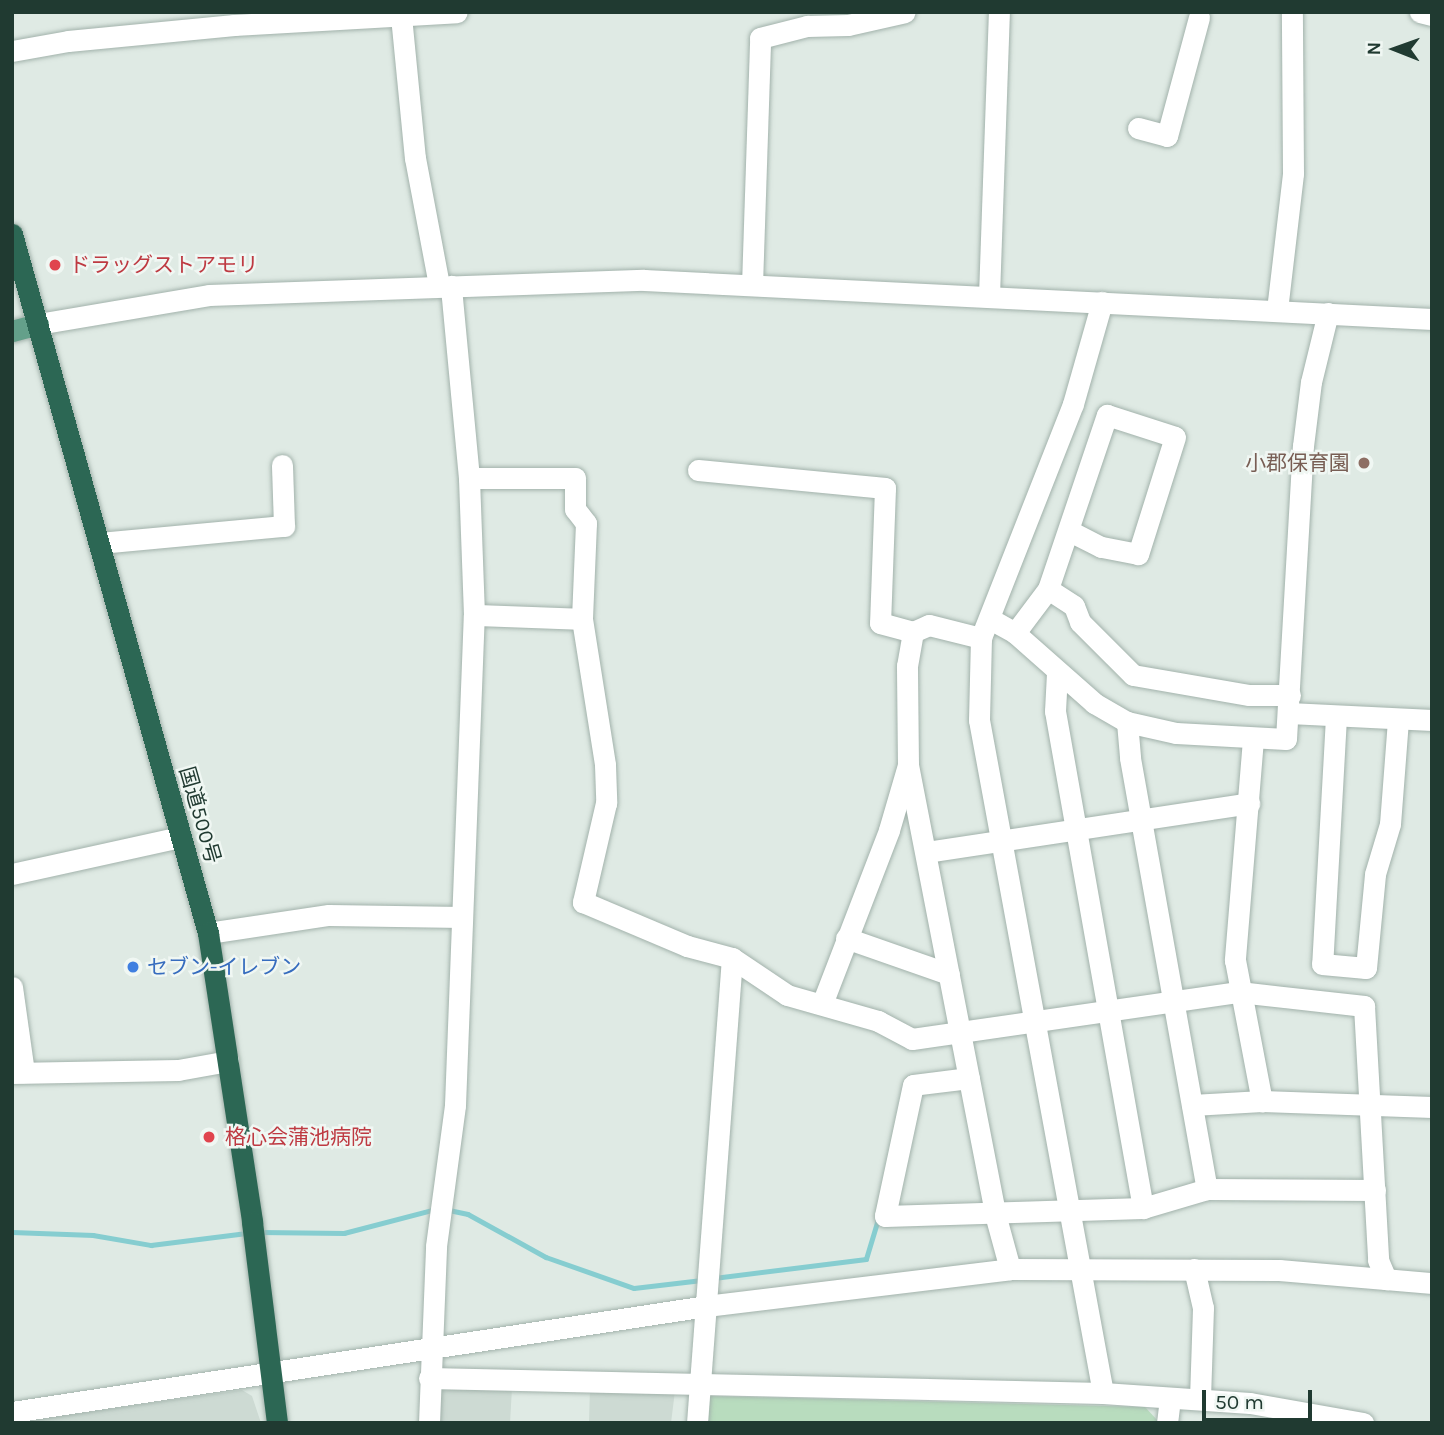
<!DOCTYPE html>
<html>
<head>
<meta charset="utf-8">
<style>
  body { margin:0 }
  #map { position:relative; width:1444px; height:1435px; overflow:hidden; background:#dfeae4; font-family:Karla,"Noto Sans JP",sans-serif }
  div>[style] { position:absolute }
  .built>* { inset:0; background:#cddad3 }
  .green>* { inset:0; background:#b8dcbe }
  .stream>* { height:4.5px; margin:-2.25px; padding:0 2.25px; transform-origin:2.25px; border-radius:2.25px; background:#86cdd0 }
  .roads { filter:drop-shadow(0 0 2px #a2b2ab) drop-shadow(0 0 2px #a2b2ab) }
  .minor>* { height:21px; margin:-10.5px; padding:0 10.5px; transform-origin:10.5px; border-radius:10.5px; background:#fff }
  .major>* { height:21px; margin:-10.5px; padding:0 10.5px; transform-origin:10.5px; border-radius:10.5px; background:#64a08a }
  .highway>* { height:21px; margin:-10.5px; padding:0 10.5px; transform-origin:10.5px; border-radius:10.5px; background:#2c6754 }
  .dots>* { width:19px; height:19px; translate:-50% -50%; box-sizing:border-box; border:4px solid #f0f7f3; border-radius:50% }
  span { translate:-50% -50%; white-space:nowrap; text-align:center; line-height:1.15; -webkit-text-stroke:5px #f0f7f3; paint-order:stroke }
  .health-label { font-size:21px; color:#be3a42 }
  .left { translate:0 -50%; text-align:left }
  .education-label { font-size:21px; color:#785e54 }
  .right { translate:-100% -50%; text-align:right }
  .street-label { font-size:21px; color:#203a31 }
  .shop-label { font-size:21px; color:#366cbe }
  .frame { position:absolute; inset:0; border:14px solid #203a31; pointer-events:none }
  .north { position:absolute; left:1360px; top:14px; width:70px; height:70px; -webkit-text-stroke:5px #f0f7f3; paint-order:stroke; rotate:271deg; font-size:19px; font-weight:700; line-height:28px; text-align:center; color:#203a31 }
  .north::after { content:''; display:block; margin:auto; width:24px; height:32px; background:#203a31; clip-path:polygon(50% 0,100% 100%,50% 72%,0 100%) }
  .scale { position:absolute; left:1202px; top:1390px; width:110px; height:32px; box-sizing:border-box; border:4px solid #203a31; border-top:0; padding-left:9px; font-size:21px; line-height:24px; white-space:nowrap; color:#203a31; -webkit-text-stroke:5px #f0f7f3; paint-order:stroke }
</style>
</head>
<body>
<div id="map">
  <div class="built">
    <i style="clip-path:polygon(512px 1388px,510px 1423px,437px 1423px,438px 1389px)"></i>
    <i style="clip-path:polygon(590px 1388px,675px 1391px,671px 1423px,530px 1423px,589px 1422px)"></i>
    <i style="clip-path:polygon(242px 1390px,252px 1396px,261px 1423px,12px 1423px)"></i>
  </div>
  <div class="green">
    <i style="clip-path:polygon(709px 1396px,1145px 1407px,1158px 1421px,706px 1423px)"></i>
  </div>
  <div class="stream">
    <i style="left:449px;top:1210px;width:19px;rotate:12deg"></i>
    <i style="left:468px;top:1214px;width:89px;rotate:28.9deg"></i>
    <i style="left:546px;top:1257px;width:93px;rotate:19.4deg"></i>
    <i style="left:634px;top:1288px;width:68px;rotate:-6.7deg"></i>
    <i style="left:12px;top:1232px;width:81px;rotate:2.1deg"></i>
    <i style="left:93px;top:1235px;width:59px;rotate:9.8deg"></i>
    <i style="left:151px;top:1245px;width:98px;rotate:-7.1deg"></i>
    <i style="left:260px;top:1232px;width:84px;rotate:0.7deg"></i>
    <i style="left:344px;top:1233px;width:95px;rotate:-14.6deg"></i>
    <i style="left:714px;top:1278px;width:153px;rotate:-7.1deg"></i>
    <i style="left:866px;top:1259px;width:45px;rotate:-73.2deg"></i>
  </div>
  <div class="roads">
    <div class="minor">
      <i style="left:1420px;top:12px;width:12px;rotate:14deg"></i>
      <i style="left:401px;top:16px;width:143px;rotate:84.4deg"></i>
      <i style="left:415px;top:158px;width:129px;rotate:79.3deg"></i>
      <i style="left:12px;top:51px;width:57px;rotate:-10.1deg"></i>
      <i style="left:68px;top:41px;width:167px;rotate:-5.5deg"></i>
      <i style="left:234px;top:25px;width:223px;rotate:-3.3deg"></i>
      <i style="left:1138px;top:128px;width:30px;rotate:15deg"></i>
      <i style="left:1167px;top:136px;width:123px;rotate:-74.9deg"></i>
      <i style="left:752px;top:285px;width:247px;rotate:-88.1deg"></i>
      <i style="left:760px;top:38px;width:49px;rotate:-14.3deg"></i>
      <i style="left:807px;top:26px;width:41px;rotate:-1.4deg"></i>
      <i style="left:848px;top:25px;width:58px;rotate:-12.8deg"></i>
      <i style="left:989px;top:296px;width:284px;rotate:-88deg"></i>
      <i style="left:1102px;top:302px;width:106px;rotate:105.9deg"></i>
      <i style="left:1073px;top:404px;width:251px;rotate:111.5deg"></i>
      <i style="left:981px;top:638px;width:82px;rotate:91.4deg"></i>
      <i style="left:979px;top:720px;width:684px;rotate:79.56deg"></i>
      <i style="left:1277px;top:310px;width:138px;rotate:-83.3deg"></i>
      <i style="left:1293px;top:173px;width:161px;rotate:-90.4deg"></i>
      <i style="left:38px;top:324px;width:173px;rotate:-9.6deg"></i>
      <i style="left:209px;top:295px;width:435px;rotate:-2deg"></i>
      <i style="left:644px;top:280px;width:789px;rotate:2.83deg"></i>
      <i style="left:698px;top:470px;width:188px;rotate:5.5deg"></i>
      <i style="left:885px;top:488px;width:135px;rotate:92.1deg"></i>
      <i style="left:880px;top:623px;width:34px;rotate:15deg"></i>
      <i style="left:469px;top:478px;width:106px"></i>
      <i style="left:575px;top:478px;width:31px;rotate:90deg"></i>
      <i style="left:575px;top:509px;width:18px;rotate:52deg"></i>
      <i style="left:586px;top:523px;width:96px;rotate:92.4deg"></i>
      <i style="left:582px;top:619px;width:148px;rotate:81deg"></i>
      <i style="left:605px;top:765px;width:38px;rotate:88deg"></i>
      <i style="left:606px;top:803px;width:102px;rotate:103.1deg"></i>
      <i style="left:583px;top:902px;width:113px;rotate:22.9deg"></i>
      <i style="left:687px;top:946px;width:47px;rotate:14.9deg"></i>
      <i style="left:732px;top:958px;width:66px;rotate:33.9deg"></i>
      <i style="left:787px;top:995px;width:95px;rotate:15.9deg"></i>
      <i style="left:878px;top:1021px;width:38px;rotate:28deg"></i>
      <i style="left:912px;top:1039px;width:330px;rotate:-8.2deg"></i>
      <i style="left:1239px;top:992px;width:126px;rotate:6.4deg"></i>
      <i style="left:1364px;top:1006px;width:254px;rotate:86.8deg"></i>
      <i style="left:1378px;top:1260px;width:21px;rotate:67deg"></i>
      <i style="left:99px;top:543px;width:186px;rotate:-5.3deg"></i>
      <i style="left:284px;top:526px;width:61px;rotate:-91.9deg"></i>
      <i style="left:1048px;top:589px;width:31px;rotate:33deg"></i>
      <i style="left:1074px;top:606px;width:17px;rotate:69deg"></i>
      <i style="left:1080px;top:622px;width:75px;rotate:45deg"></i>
      <i style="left:1133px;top:675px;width:118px;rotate:9.8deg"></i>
      <i style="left:1249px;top:695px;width:41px"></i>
      <i style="left:474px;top:615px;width:108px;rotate:2.1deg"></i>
      <i style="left:992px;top:620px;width:26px;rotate:29deg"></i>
      <i style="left:1015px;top:633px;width:106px;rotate:41.5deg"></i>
      <i style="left:1094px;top:703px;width:38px;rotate:30deg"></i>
      <i style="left:1127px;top:722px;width:50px;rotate:12.7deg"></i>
      <i style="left:1176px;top:733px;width:110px;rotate:3.1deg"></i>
      <i style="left:1286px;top:739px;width:293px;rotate:-86.7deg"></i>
      <i style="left:1303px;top:446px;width:64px;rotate:-82.9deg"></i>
      <i style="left:1311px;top:382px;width:71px;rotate:-76.2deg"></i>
      <i style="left:1015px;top:633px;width:55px;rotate:-53.1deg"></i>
      <i style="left:1048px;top:589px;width:184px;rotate:-71.3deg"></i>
      <i style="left:1107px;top:415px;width:71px;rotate:17.9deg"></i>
      <i style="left:1175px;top:437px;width:123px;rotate:107.5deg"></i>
      <i style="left:1138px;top:554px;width:38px;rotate:-169deg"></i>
      <i style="left:1101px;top:547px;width:35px;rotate:-153deg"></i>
      <i style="left:1057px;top:673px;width:38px;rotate:93deg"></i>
      <i style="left:1055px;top:711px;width:505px;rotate:79.96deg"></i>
      <i style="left:1289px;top:713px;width:143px;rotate:2.8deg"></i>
      <i style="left:1336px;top:717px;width:247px;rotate:93.2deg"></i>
      <i style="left:1322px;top:964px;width:44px;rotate:5.2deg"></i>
      <i style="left:1366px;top:968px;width:94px;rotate:-84.5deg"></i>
      <i style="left:1375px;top:874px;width:52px;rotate:-73.3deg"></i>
      <i style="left:1390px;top:824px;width:105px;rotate:-85.6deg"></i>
      <i style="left:1127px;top:722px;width:36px;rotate:85deg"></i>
      <i style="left:1130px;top:758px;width:438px;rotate:79.9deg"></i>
      <i style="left:1253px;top:739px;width:222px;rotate:94.7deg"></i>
      <i style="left:1235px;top:960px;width:144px;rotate:79.2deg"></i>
      <i style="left:1262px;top:1101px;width:170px;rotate:2deg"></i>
      <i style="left:908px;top:765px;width:457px;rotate:79deg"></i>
      <i style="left:995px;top:1214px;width:57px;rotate:74.7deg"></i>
      <i style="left:926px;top:852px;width:327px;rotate:-8.6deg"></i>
      <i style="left:12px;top:874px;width:172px;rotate:-12.4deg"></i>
      <i style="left:208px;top:933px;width:122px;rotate:-8.5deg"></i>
      <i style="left:329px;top:915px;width:133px;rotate:0.9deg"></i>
      <i style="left:846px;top:938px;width:109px;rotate:19.3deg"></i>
      <i style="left:12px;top:987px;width:86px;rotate:82deg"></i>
      <i style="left:822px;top:1004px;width:186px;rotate:-68.9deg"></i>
      <i style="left:889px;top:830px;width:68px;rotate:-73.7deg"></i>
      <i style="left:908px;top:765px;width:99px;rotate:-90.6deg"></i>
      <i style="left:907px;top:666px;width:35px;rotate:-80deg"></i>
      <i style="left:913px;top:632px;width:17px;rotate:-24deg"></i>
      <i style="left:929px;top:625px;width:54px;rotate:14deg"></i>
      <i style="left:12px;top:1073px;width:166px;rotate:-1deg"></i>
      <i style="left:178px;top:1070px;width:51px;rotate:-10.2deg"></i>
      <i style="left:969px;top:1078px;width:56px;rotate:172.9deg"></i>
      <i style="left:913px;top:1085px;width:134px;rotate:102.1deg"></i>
      <i style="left:885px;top:1216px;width:258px;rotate:-1.8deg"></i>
      <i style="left:1143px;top:1208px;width:67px;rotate:-16.5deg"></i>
      <i style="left:1207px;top:1189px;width:168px;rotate:0.3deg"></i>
      <i style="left:1192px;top:1105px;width:70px;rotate:-3.3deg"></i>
      <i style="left:1194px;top:1269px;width:40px;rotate:77deg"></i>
      <i style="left:1203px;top:1308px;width:90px;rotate:91.9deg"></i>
      <i style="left:429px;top:1378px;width:674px;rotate:1.27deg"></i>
      <i style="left:1103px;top:1393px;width:147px;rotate:3.9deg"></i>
      <i style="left:1250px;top:1403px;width:115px;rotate:10deg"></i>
      <i style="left:12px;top:1412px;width:702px;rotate:-8.68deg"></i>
      <i style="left:706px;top:1306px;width:306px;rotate:-6.9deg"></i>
      <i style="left:1010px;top:1269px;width:269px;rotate:0.2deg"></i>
      <i style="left:1279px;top:1270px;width:154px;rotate:4.9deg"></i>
      <i style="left:429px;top:1423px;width:177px;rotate:-87.7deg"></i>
      <i style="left:436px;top:1246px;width:142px;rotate:-82.3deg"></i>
      <i style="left:455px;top:1105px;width:490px;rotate:-87.8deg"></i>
      <i style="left:474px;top:615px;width:137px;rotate:-92.1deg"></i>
      <i style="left:469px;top:478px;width:193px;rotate:-95.4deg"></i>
      <i style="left:697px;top:1423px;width:466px;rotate:-85.7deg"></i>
      <i style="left:1167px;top:1423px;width:25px;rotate:-83deg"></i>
    </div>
    <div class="major">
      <i style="left:12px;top:331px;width:27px;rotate:-15deg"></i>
    </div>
    <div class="highway">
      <i style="left:12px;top:234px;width:726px;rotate:74.34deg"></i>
      <i style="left:208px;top:933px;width:292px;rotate:81.3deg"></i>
      <i style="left:252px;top:1222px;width:203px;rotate:82.9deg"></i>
    </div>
  </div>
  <div class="dots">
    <i style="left:55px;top:265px;background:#e0444e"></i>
    <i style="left:1364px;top:463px;background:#8d6e63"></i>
    <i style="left:133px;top:967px;background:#3f7fe0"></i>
    <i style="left:209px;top:1137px;background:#e0444e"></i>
  </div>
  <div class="health-label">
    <span class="left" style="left:69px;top:265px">ドラッグストアモリ</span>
    <span class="left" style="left:225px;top:1137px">格心会蒲池病院</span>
  </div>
  <div class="education-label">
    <span class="right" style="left:1350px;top:463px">小郡保育園</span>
  </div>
  <div class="street-label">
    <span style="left:200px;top:815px;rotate:74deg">国道500号</span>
  </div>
  <div class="shop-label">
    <span class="left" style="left:147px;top:967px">セブン-イレブン</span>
  </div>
  <div class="frame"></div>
  <div class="north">N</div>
  <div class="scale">50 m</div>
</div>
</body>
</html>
